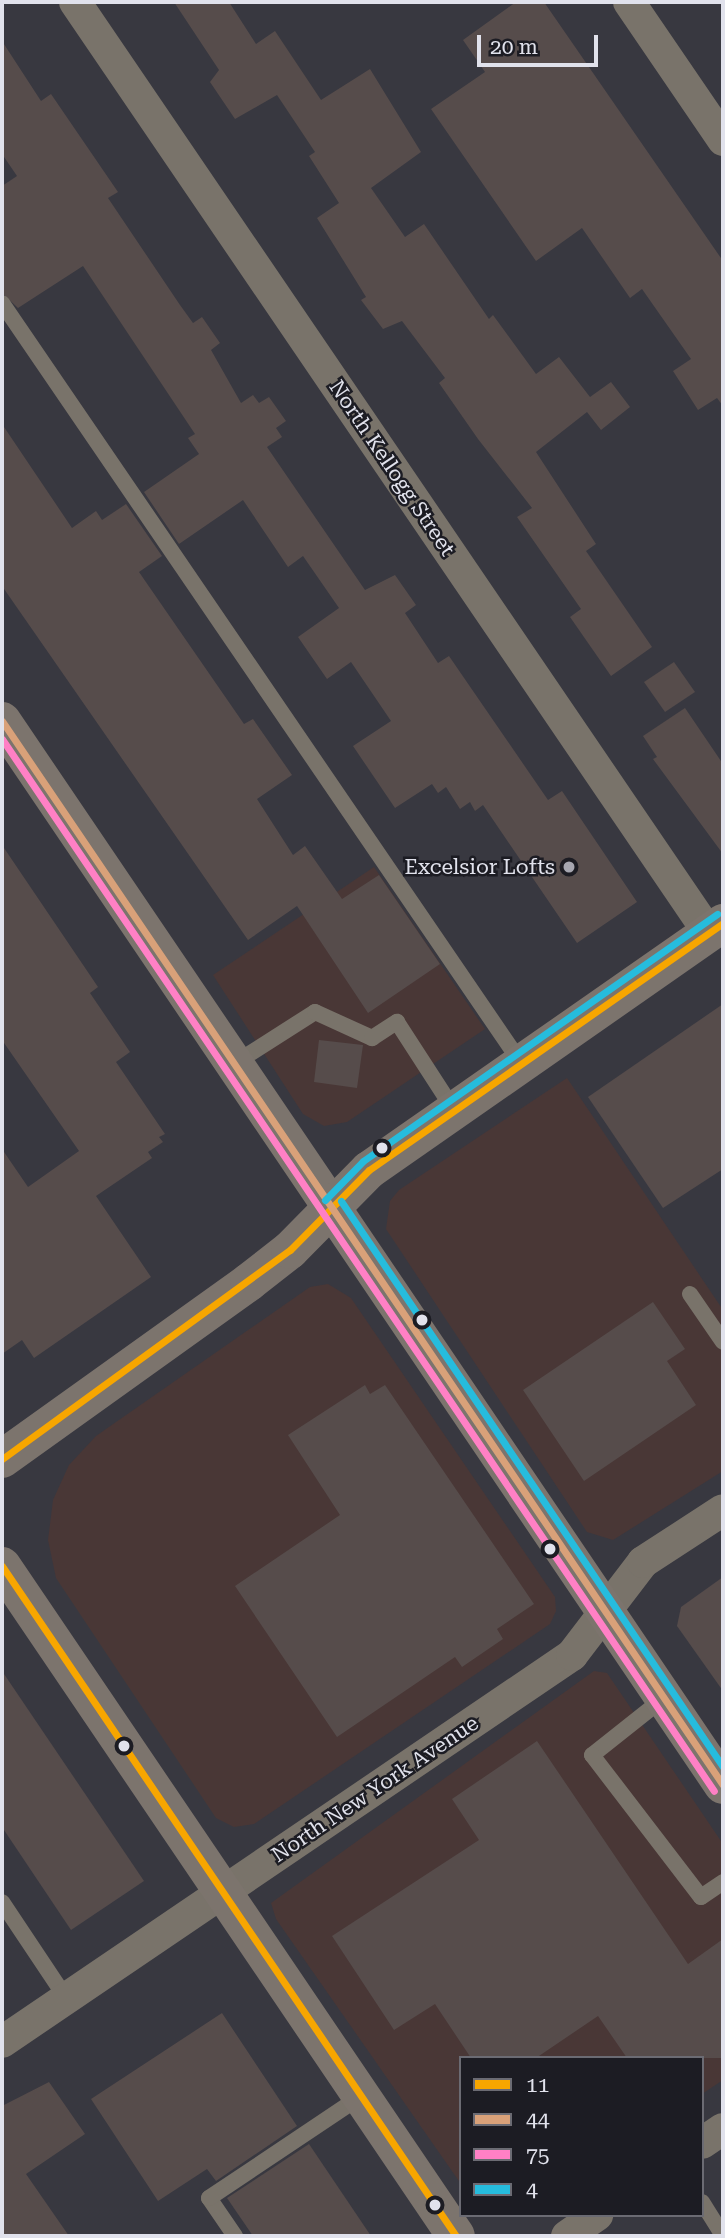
<!DOCTYPE html>
<html>
<head>
<meta charset="utf-8">
<style>
  body { margin:0 }
  #map { position:relative; width:725px; height:2238px; overflow:hidden; background:#383840; font-family:"Roboto Serif",serif }
  div>[style] { position:absolute }
  .commercial>* { inset:0; background:#493736 }
  .building>* { inset:0; background:#564c4b }
  .lane>* { height:16px; margin:-8px; padding:0 8px; transform-origin:8px; border-radius:8px; background:#79736a }
  .street>* { height:32px; margin:-16px; padding:0 16px; transform-origin:16px; border-radius:16px; background:#79736a }
  .secondary>* { height:38px; margin:-19px; padding:0 19px; transform-origin:19px; border-radius:19px; background:#7c746d }
  .bus-1>* { height:7px; margin:-3.5px; padding:0 3.5px; transform-origin:3.5px; border-radius:3.5px; background:#f7a600 }
  .bus-2>* { height:7px; margin:-3.5px; padding:0 3.5px; transform-origin:3.5px; border-radius:3.5px; background:#d9a179 }
  .bus-3>* { height:7px; margin:-3.5px; padding:0 3.5px; transform-origin:3.5px; border-radius:3.5px; background:#ff80c5 }
  .bus-4>* { height:7px; margin:-3.5px; padding:0 3.5px; transform-origin:3.5px; border-radius:3.5px; background:#26bcdd }
  .dots>* { width:19px; height:19px; translate:-50% -50%; box-sizing:border-box; border:4px solid #1c1c23; border-radius:50% }
  span { translate:-50% -50%; white-space:nowrap; text-align:center; line-height:1.15; -webkit-text-stroke:5px #1c1c23; paint-order:stroke }
  .street-label { font-size:21px; color:#e1e2ec }
  .poi-label { font-size:21px; color:#e1e2ec }
  .right { translate:-100% -50%; text-align:right }
  .frame { position:absolute; inset:0; border:4px solid #e1e2ec; pointer-events:none }
  .legend { position:absolute; left:459px; top:2056px; width:245px; height:161px; box-sizing:border-box; background:#1c1c23; border:2px solid #6b6b73; margin:0; padding:9px 12px; list-style:none; font-size:21px; color:#e1e2ec }
  .legend li { display:flex; align-items:center; gap:14px; height:35px }
  .legend b { width:35px; border:2px solid #6b6b73 }
  .scale { position:absolute; left:477px; top:35px; width:121px; height:32px; box-sizing:border-box; border:4px solid #e1e2ec; border-top:0; padding-left:9px; font-size:21px; line-height:24px; white-space:nowrap; color:#e1e2ec; -webkit-text-stroke:5px #1c1c23; paint-order:stroke }
</style>
</head>
<body>
<div id="map">
  <div class="commercial">
    <i style="clip-path:polygon(374px 867px,485px 1029px,347px 1122px,324px 1126px,303px 1114px,213px 975px)"></i>
    <i style="clip-path:polygon(567px 1078px,723px 1310px,723px 1471px,613px 1540px,587px 1532px,386px 1229px,390px 1201px,399px 1190px)"></i>
    <i style="clip-path:polygon(328px 1284px,351px 1298px,555px 1597px,556px 1611px,550px 1624px,254px 1824px,234px 1827px,216px 1818px,56px 1578px,48px 1540px,53px 1500px,69px 1465px,96px 1436px,310px 1287px)"></i>
    <i style="clip-path:polygon(594px 1671px,607px 1673px,723px 1844px,723px 2080px,702px 2094px,702px 2058px,461px 2058px,461px 2184px,276px 1919px,271px 1903px)"></i>
  </div>
  <div class="building">
    <i style="clip-path:polygon(174px 2px,229px 2px,256px 44px,275px 31px,321px 100px,370px 69px,421px 152px,371px 188px,405px 237px,424px 224px,489px 319px,493px 315px,536px 374px,559px 357px,590px 397px,611px 382px,630px 407px,601px 430px,587px 412px,536px 452px,596px 544px,586px 551px,652px 647px,611px 676px,570px 617px,581px 609px,517px 517px,532px 508px,478px 439px,439px 383px,445px 378px,402px 321px,383px 329px,361px 300px,366px 297px,317px 218px,339px 203px,309px 156px,315px 152px,277px 95px,235px 119px,210px 82px,219px 70px)"></i>
    <i style="clip-path:polygon(516px 2px,544px 2px,723px 261px,723px 406px,717px 398px,698px 410px,673px 371px,691px 359px,642px 289px,630px 298px,582px 228px,536px 261px,431px 109px,485px 72px,463px 40px)"></i>
    <i style="clip-path:polygon(2px 41px,41px 101px,51px 94px,118px 192px,108px 198px,180px 305px,193px 323px,202px 317px,220px 343px,211px 350px,241px 403px,253px 395px,259px 403px,269px 397px,286px 421px,276px 428px,282px 437px,267px 447px,365px 590px,395px 575px,416px 605px,405px 613px,438px 663px,449px 656px,548px 800px,562px 791px,637px 902px,577px 943px,483px 805px,475px 811px,470px 802px,460px 809px,446px 787px,438px 793px,432px 784px,395px 808px,353px 746px,391px 721px,351px 662px,327px 679px,298px 637px,339px 608px,303px 556px,288px 567px,243px 500px,179px 544px,144px 492px,199px 454px,188px 438px,195px 434px,83px 266px,18px 308px,2px 293px,2px 186px,17px 176px,2px 154px)"></i>
    <i style="clip-path:polygon(2px 424px,72px 528px,96px 511px,102px 520px,126px 504px,162px 556px,139px 572px,244px 724px,253px 719px,292px 775px,257px 799px,293px 855px,305px 846px,342px 899px,379px 875px,440px 964px,368px 1013px,297px 906px,248px 940px,2px 586px)"></i>
    <i style="clip-path:polygon(674px 662px,695px 692px,665px 712px,644px 682px)"></i>
    <i style="clip-path:polygon(685px 708px,723px 764px,723px 854px,653px 759px,657px 757px,643px 736px)"></i>
    <i style="clip-path:polygon(2px 845px,98px 987px,90px 993px,130px 1052px,116px 1062px,165px 1134px,159px 1137px,163px 1142px,148px 1152px,152px 1158px,96px 1196px,151px 1277px,34px 1358px,22px 1340px,2px 1354px,2px 1149px,28px 1187px,79px 1151px,2px 1040px)"></i>
    <i style="clip-path:polygon(723px 1004px,723px 1169px,663px 1208px,588px 1097px)"></i>
    <i style="clip-path:polygon(319px 1040px,363px 1045px,357px 1088px,314px 1082px)"></i>
    <i style="clip-path:polygon(653px 1302px,685px 1349px,667px 1361px,696px 1405px,584px 1481px,523px 1390px)"></i>
    <i style="clip-path:polygon(365px 1385px,370px 1394px,385px 1385px,534px 1604px,497px 1629px,503px 1639px,462px 1667px,455px 1657px,337px 1737px,235px 1586px,340px 1515px,288px 1435px)"></i>
    <i style="clip-path:polygon(723px 1577px,723px 1691px,677px 1626px,681px 1607px)"></i>
    <i style="clip-path:polygon(2px 1671px,144px 1881px,71px 1930px,2px 1827px)"></i>
    <i style="clip-path:polygon(537px 1741px,688px 1964px,723px 1939px,723px 2058px,627px 2058px,598px 2016px,536px 2058px,471px 2058px,435px 2004px,394px 2030px,332px 1936px,479px 1840px,452px 1799px)"></i>
    <i style="clip-path:polygon(222px 2013px,297px 2126px,216px 2181px,207px 2169px,158px 2201px,91px 2099px)"></i>
    <i style="clip-path:polygon(49px 2082px,85px 2134px,26px 2174px,69px 2236px,2px 2236px,2px 2106px)"></i>
    <i style="clip-path:polygon(309px 2144px,371px 2236px,253px 2236px,227px 2198px)"></i>
  </div>
  <div class="lane">
    <i style="left:2px;top:303px;width:920px;rotate:55.67deg"></i>
    <i style="left:235px;top:1063px;width:95px;rotate:-32.5deg"></i>
    <i style="left:315px;top:1012px;width:63px;rotate:24.5deg"></i>
    <i style="left:372px;top:1038px;width:30px;rotate:-33deg"></i>
    <i style="left:397px;top:1022px;width:105px;rotate:57.1deg"></i>
    <i style="left:690px;top:1294px;width:58px;rotate:55.5deg"></i>
    <i style="left:664px;top:1698px;width:92px;rotate:141.6deg"></i>
    <i style="left:592px;top:1755px;width:179px;rotate:52.5deg"></i>
    <i style="left:701px;top:1897px;width:27px;rotate:-34deg"></i>
    <i style="left:2px;top:1902px;width:115px;rotate:56.3deg"></i>
    <i style="left:702px;top:2202px;width:40px;rotate:58deg"></i>
    <i style="left:235px;top:2236px;width:46px;rotate:-124.4deg"></i>
    <i style="left:209px;top:2198px;width:182px;rotate:-33.8deg"></i>
  </div>
  <div class="street">
    <i style="left:75px;top:2px;width:1126px;rotate:55.75deg"></i>
    <i style="left:629px;top:2px;width:167px;rotate:55.7deg"></i>
    <i style="left:2px;top:2042px;width:689px;rotate:-34.17deg"></i>
    <i style="left:572px;top:1655px;width:117px;rotate:-52.6deg"></i>
    <i style="left:643px;top:1562px;width:95px;rotate:-33deg"></i>
    <i style="left:702px;top:2143px;width:25px;rotate:-34deg"></i>
    <i style="left:567px;top:2236px;width:37px;rotate:-35deg"></i>
  </div>
  <div class="secondary">
    <i style="left:2px;top:721px;width:1285px;rotate:55.88deg"></i>
    <i style="left:2px;top:1459px;width:304px;rotate:-35.6deg"></i>
    <i style="left:249px;top:1282px;width:52px;rotate:-38deg"></i>
    <i style="left:290px;top:1250px;width:112px;rotate:-45.4deg"></i>
    <i style="left:369px;top:1170px;width:432px;rotate:-34.9deg"></i>
    <i style="left:2px;top:1566px;width:809px;rotate:55.88deg"></i>
  </div>
  <div class="bus-1">
    <i style="left:2px;top:1459px;width:356px;rotate:-36deg"></i>
    <i style="left:290px;top:1250px;width:112px;rotate:-45.4deg"></i>
    <i style="left:369px;top:1170px;width:432px;rotate:-34.9deg"></i>
    <i style="left:2px;top:1566px;width:809px;rotate:55.88deg"></i>
  </div>
  <div class="bus-2">
    <i style="left:2px;top:721px;width:1285px;rotate:55.88deg"></i>
  </div>
  <div class="bus-3">
    <i style="left:2px;top:739px;width:1270px;rotate:55.91deg"></i>
  </div>
  <div class="bus-4">
    <i style="left:325px;top:1200px;width:54px;rotate:-45.7deg"></i>
    <i style="left:363px;top:1161px;width:432px;rotate:-34.9deg"></i>
    <i style="left:341px;top:1201px;width:683px;rotate:55.98deg"></i>
  </div>
  <div class="dots">
    <i style="left:569px;top:867px;background:#a6a6b0"></i>
    <i style="left:382px;top:1148px;background:#e1e2ec"></i>
    <i style="left:422px;top:1320px;background:#e1e2ec"></i>
    <i style="left:550px;top:1549px;background:#e1e2ec"></i>
    <i style="left:124px;top:1746px;background:#e1e2ec"></i>
    <i style="left:435px;top:2205px;background:#e1e2ec"></i>
  </div>
  <div class="street-label">
    <span style="left:392px;top:468px;rotate:56deg">North Kellogg Street</span>
    <span style="left:375px;top:1789px;rotate:-34deg">North New York Avenue</span>
  </div>
  <div class="poi-label">
    <span class="right" style="left:555px;top:867px">Excelsior Lofts</span>
  </div>
  <div class="frame"></div>
  <ul class="legend">
  <li><b style="height:9px;background:#f7a600"></b>11</li>
  <li><b style="height:9px;background:#d9a179"></b>44</li>
  <li><b style="height:9px;background:#ff80c5"></b>75</li>
  <li><b style="height:9px;background:#26bcdd"></b>4</li>
  </ul>
  <div class="scale">20 m</div>
</div>
</body>
</html>
